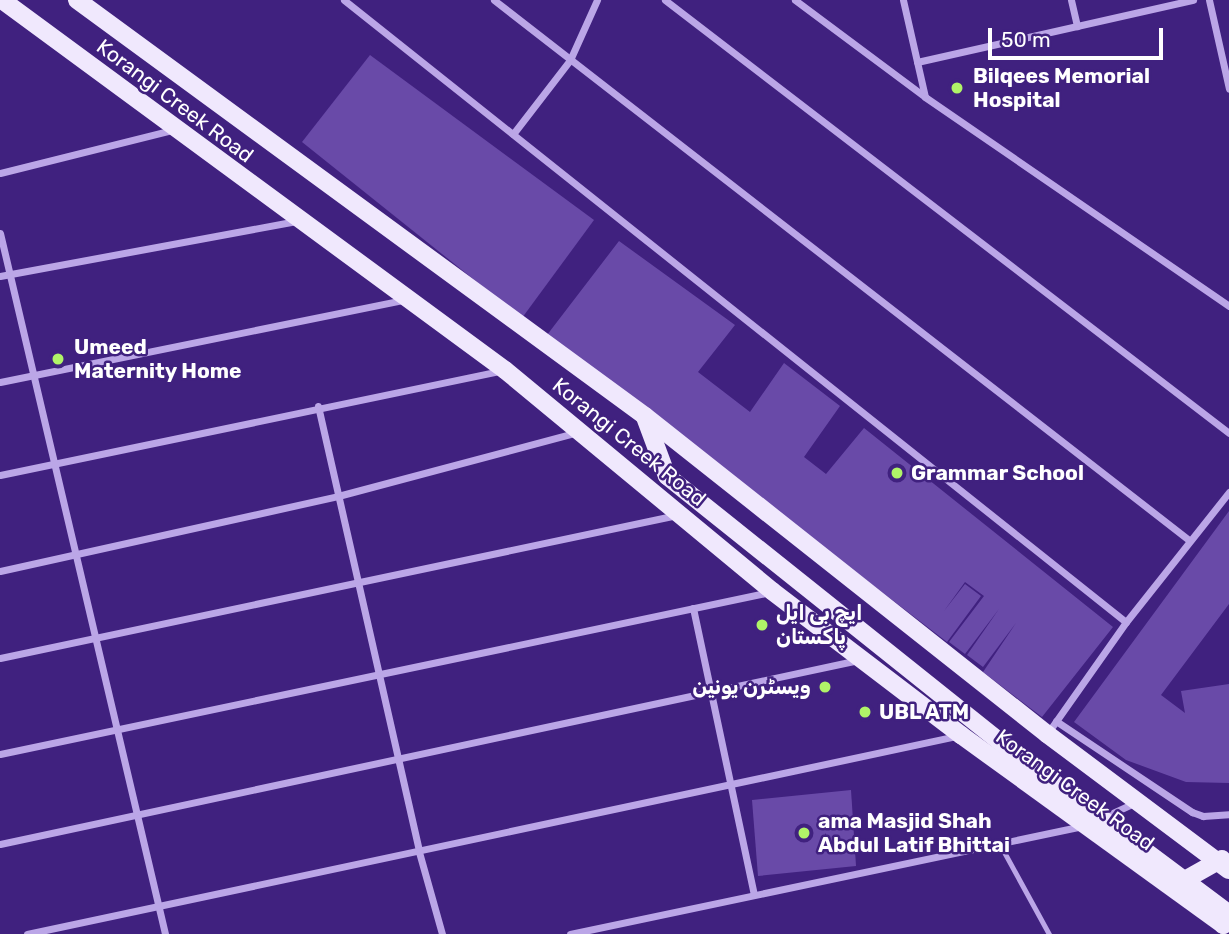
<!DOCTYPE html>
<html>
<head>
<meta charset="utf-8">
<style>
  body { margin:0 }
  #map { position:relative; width:1229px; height:934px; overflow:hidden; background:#40217f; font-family:Rubik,"Noto Sans Arabic",sans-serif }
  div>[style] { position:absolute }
  .building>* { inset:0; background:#694aa8 }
  .lane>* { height:5px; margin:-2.5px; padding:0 2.5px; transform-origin:2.5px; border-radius:2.5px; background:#bba6e7 }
  .street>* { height:7px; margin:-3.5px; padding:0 3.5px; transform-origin:3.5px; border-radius:3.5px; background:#bba6e7 }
  .primary>* { height:18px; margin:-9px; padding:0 9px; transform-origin:9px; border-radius:9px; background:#f0e8fd }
  .primary-bridge>* { height:18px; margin:-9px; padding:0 9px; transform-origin:9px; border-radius:9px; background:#f0e8fd }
  .dots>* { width:19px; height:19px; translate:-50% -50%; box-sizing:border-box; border:4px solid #40217f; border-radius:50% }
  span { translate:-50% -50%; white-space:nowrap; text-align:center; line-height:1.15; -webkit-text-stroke:5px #40217f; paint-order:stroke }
  .poi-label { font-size:21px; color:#fff; font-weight:700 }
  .left { translate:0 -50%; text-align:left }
  .right { translate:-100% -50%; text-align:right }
  .street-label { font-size:21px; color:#fff }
  .scale { position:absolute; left:988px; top:28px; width:175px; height:32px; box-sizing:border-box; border:4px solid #fff; border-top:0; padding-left:9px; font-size:21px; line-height:24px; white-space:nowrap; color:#fff; -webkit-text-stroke:5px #40217f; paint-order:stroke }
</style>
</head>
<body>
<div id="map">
  <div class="building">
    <i style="clip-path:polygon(370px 55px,594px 220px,522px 318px,302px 142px)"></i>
    <i style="clip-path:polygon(619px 241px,735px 325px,698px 372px,750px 412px,784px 363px,840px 406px,804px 457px,826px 474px,864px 428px,1113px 627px,1042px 717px,983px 672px,1016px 623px,983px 667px,967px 655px,999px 609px,965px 654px,949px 642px,984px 596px,965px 582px,944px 611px,965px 584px,981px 596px,947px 642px,547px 335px)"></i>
    <i style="clip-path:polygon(1229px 511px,1229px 604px,1161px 695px,1185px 713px,1181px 691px,1229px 684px,1229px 783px,1186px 782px,1126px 760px,1074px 722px)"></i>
    <i style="clip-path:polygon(851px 790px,856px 866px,758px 876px,752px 800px)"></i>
  </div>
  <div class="lane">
    <i style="left:998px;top:841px;width:106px;rotate:61.3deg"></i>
  </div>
  <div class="street">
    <i style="left:344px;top:0;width:999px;rotate:38.5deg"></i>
    <i style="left:1126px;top:622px;width:137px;rotate:125.2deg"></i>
    <i style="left:494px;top:0;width:880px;rotate:37.85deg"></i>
    <i style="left:665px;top:0;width:711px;rotate:37.51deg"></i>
    <i style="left:795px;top:0;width:162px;rotate:36.7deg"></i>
    <i style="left:925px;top:97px;width:369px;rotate:34.5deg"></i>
    <i style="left:903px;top:0;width:99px;rotate:77.2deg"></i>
    <i style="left:1071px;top:0;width:27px;rotate:77deg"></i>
    <i style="left:1209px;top:0;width:91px;rotate:77.3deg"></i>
    <i style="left:917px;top:62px;width:283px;rotate:-12.7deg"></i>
    <i style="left:513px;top:134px;width:93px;rotate:-52.4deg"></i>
    <i style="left:570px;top:60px;width:66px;rotate:-65.8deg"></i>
    <i style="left:0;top:173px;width:178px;rotate:-14deg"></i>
    <i style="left:0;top:233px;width:720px;rotate:76.75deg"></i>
    <i style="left:0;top:276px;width:303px;rotate:-10.5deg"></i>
    <i style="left:0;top:382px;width:412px;rotate:-11.5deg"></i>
    <i style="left:318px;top:406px;width:457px;rotate:77.2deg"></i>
    <i style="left:419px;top:852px;width:85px;rotate:74.3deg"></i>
    <i style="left:0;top:475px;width:511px;rotate:-11.75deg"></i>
    <i style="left:0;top:571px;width:346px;rotate:-12.5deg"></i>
    <i style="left:338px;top:496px;width:248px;rotate:-14.9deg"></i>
    <i style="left:693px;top:608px;width:293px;rotate:78deg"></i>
    <i style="left:1126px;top:622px;width:166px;rotate:-51.6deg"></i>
    <i style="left:0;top:658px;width:692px;rotate:-11.93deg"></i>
    <i style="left:1056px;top:721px;width:164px;rotate:33.8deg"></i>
    <i style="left:1192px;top:812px;width:12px;rotate:20deg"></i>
    <i style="left:1203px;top:816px;width:26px;rotate:-4deg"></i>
    <i style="left:0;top:754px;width:787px;rotate:-11.88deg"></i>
    <i style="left:1104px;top:817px;width:33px;rotate:-25deg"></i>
    <i style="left:0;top:844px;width:878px;rotate:-12.1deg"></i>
    <i style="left:27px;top:934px;width:951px;rotate:-12.02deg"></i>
    <i style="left:570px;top:934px;width:524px;rotate:-11.89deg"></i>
  </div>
  <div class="primary">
    <i style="left:2px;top:0;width:624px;rotate:36.34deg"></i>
    <i style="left:505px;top:370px;width:347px;rotate:39.6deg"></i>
    <i style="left:772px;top:591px;width:238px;rotate:37.3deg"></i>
    <i style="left:961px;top:735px;width:324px;rotate:35.9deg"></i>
    <i style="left:1223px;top:925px;width:7px;rotate:-27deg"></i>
    <i style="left:77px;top:0;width:704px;rotate:36.22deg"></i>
    <i style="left:645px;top:416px;width:513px;rotate:38.35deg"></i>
    <i style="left:1047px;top:734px;width:227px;rotate:36.8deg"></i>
    <i style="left:645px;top:417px;width:63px;rotate:69.6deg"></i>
    <i style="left:1174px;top:886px;width:55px;rotate:-29.4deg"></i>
  </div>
  <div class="primary-bridge">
    <i style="left:667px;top:476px;width:454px;rotate:38.6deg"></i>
    <i style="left:1022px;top:759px;width:259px;rotate:36.8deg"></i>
  </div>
  <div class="dots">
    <i style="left:957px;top:88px;background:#b0f368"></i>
    <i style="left:58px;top:359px;background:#b0f368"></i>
    <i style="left:897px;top:473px;background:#b0f368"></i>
    <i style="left:762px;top:625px;background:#b0f368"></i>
    <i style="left:825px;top:687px;background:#b0f368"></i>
    <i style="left:865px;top:712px;background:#b0f368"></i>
    <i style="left:804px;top:833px;background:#b0f368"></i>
  </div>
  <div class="poi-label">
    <span class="left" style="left:973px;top:88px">Bilqees Memorial<br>Hospital</span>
    <span class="left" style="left:74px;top:359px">Umeed<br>Maternity Home</span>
    <span class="left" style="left:911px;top:473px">Grammar School</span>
    <span class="left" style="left:776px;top:625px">ایچ بی ایل<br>پاکستان</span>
    <span class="right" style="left:811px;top:687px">ویسٹرن یونین</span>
    <span class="left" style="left:879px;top:712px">UBL ATM</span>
    <span class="left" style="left:818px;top:833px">ama Masjid Shah<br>Abdul Latif Bhittai</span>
  </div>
  <div class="street-label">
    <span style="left:175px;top:101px;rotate:37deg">Korangi Creek Road</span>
    <span style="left:629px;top:442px;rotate:39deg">Korangi Creek Road</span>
    <span style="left:1075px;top:790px;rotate:36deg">Korangi Creek Road</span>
  </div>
  <div class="scale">50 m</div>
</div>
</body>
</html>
